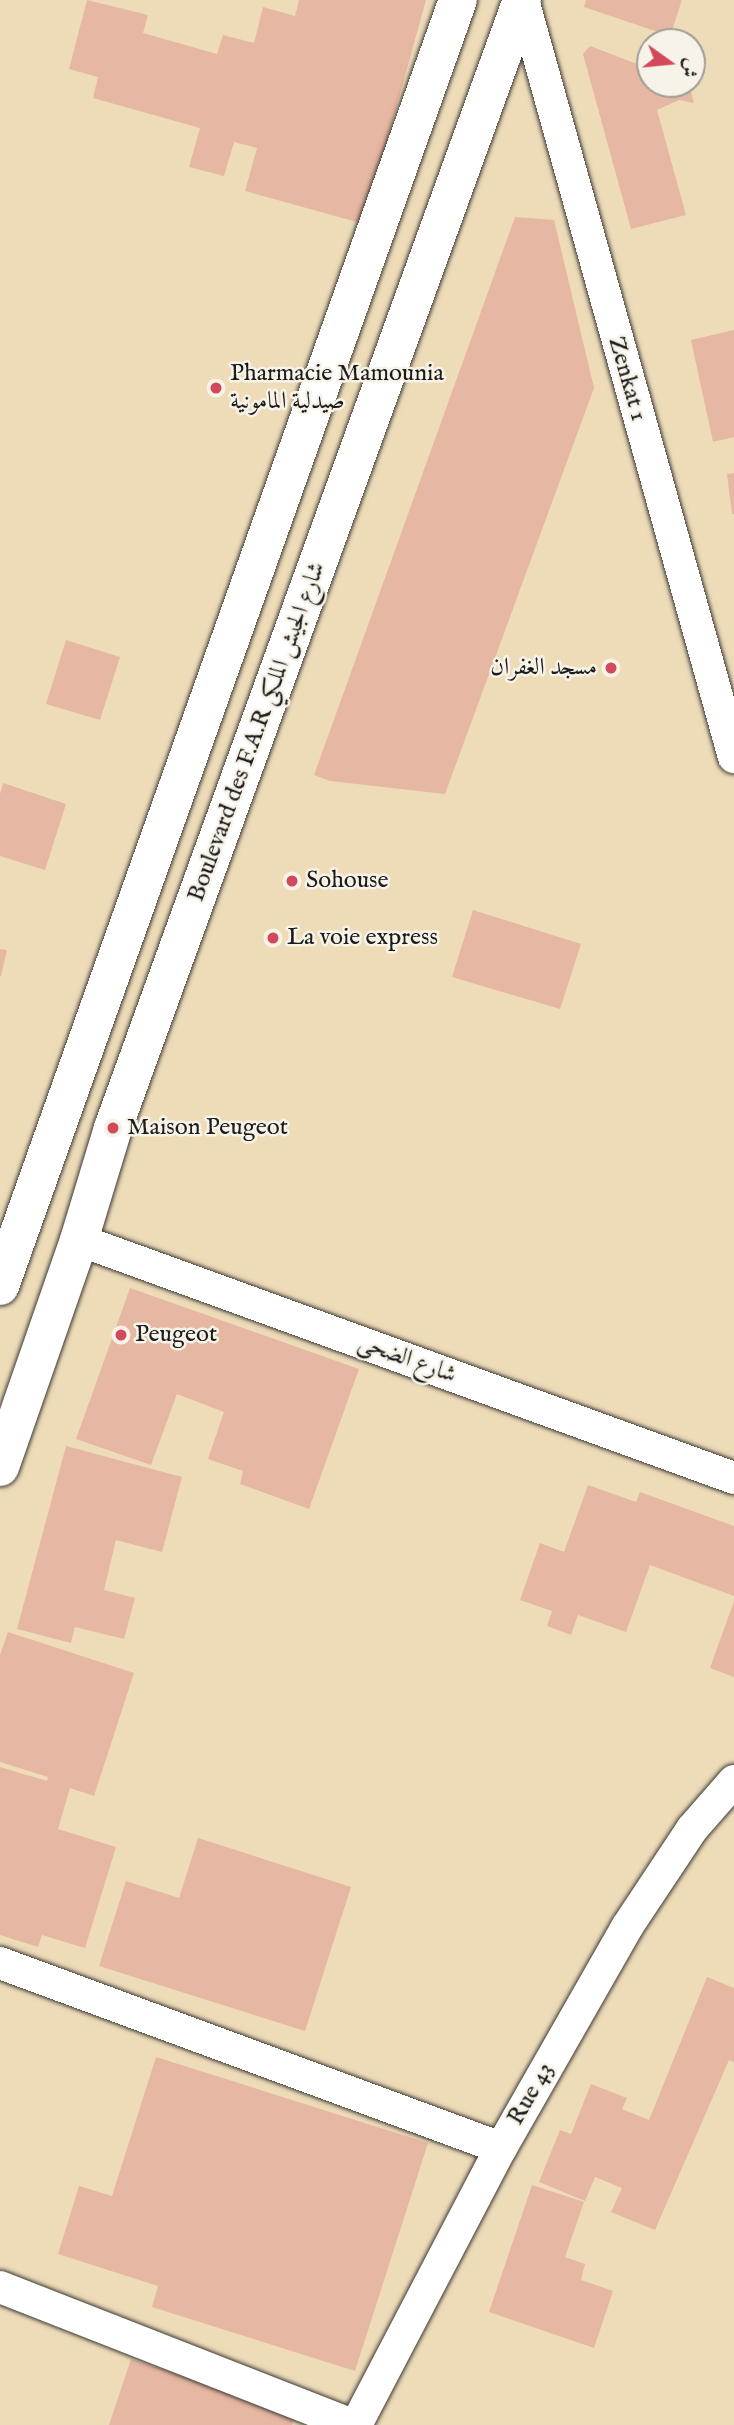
<!DOCTYPE html>
<html>
<head>
<meta charset="utf-8">
<style>
  body { margin:0 }
  #map { position:relative; width:734px; height:2425px; overflow:hidden; background:#eedcb9; font-family:"IM FELL English",Amiri,serif }
  div>[style] { position:absolute }
  .building>* { inset:0; background:#e6b7a2 }
  .roads { filter:drop-shadow(0 0 2px #3c3934) drop-shadow(0 0 2px #3c3934) }
  .minor>* { height:32px; margin:-16px; padding:0 16px; transform-origin:16px; border-radius:16px; background:#fff }
  .primary>* { height:38px; margin:-19px; padding:0 19px; transform-origin:19px; border-radius:19px; background:#fff }
  .dots>* { width:19px; height:19px; translate:-50% -50%; box-sizing:border-box; border:4px solid #f7f3e8; border-radius:50% }
  span { translate:-50% -50%; white-space:nowrap; text-align:center; line-height:1.15; -webkit-text-stroke:5px #f7f3e8; paint-order:stroke }
  .poi-label { font-size:24px; color:#1c1c1c }
  .left { translate:0 -50%; text-align:left }
  .right { translate:-100% -50%; text-align:right }
  .street-label { font-size:24px; color:#1c1c1c }
  .north { position:absolute; left:636px; top:28px; width:70px; height:70px; box-sizing:border-box; background:#f7f3e8; border:2px solid #9f9d96; border-radius:50%; rotate:105deg; font-size:19px; font-weight:700; line-height:28px; text-align:center; color:#1c1c1c }
  .north::after { content:''; display:block; margin:auto; width:24px; height:32px; background:#d1495b; clip-path:polygon(50% 0,100% 100%,50% 72%,0 100%) }
</style>
</head>
<body>
<div id="map">
  <div class="building">
    <i style="clip-path:polygon(87px 0,148px 15px,143px 33px,217px 54px,223px 35px,254px 43px,263px 7px,295px 16px,299px 0,426px 0,364px 224px,245px 191px,257px 148px,234px 142px,224px 176px,189px 167px,200px 128px,93px 98px,98px 77px,69px 69px)"></i>
    <i style="clip-path:polygon(586px 0,682px 0,670px 36px,584px 7px)"></i>
    <i style="clip-path:polygon(590px 46px,650px 69px,650px 84px,689px 84px,694px 103px,679px 100px,657px 110px,686px 215px,631px 229px,583px 54px)"></i>
    <i style="clip-path:polygon(515px 217px,554px 220px,594px 388px,445px 794px,330px 781px,314px 775px)"></i>
    <i style="clip-path:polygon(734px 330px,734px 437px,713px 442px,691px 340px)"></i>
    <i style="clip-path:polygon(734px 473px,734px 514px,732px 514px,727px 474px)"></i>
    <i style="clip-path:polygon(66px 640px,120px 657px,100px 720px,46px 704px)"></i>
    <i style="clip-path:polygon(3px 783px,66px 804px,45px 870px,0 856px,0 794px)"></i>
    <i style="clip-path:polygon(473px 910px,581px 944px,560px 1009px,452px 977px)"></i>
    <i style="clip-path:polygon(0 949px,7px 950px,1px 976px,0 976px)"></i>
    <i style="clip-path:polygon(130px 1288px,359px 1369px,309px 1509px,240px 1484px,243px 1471px,208px 1459px,224px 1412px,177px 1394px,151px 1465px,76px 1439px)"></i>
    <i style="clip-path:polygon(66px 1446px,182px 1477px,162px 1552px,116px 1540px,104px 1590px,135px 1598px,124px 1639px,75px 1627px,71px 1643px,17px 1629px)"></i>
    <i style="clip-path:polygon(588px 1485px,636px 1502px,640px 1492px,734px 1526px,734px 1596px,650px 1565px,626px 1632px,578px 1615px,571px 1635px,547px 1626px,552px 1611px,520px 1600px,540px 1543px,564px 1552px)"></i>
    <i style="clip-path:polygon(734px 1601px,734px 1677px,710px 1668px)"></i>
    <i style="clip-path:polygon(8px 1632px,134px 1673px,94px 1796px,70px 1788px,58px 1829px,116px 1847px,85px 1948px,42px 1935px,38px 1947px,0 1935px,0 1767px,47px 1781px,48px 1777px,0 1762px,0 1655px)"></i>
    <i style="clip-path:polygon(198px 1838px,351px 1887px,305px 2031px,99px 1966px,126px 1881px,179px 1898px)"></i>
    <i style="clip-path:polygon(707px 1977px,734px 1988px,734px 2062px,729px 2060px,655px 2230px,611px 2212px,622px 2188px,595px 2177px,585px 2201px,539px 2182px,560px 2130px,571px 2134px,591px 2084px,627px 2098px,622px 2109px,649px 2120px)"></i>
    <i style="clip-path:polygon(156px 2057px,428px 2143px,355px 2371px,152px 2307px,158px 2286px,58px 2254px,79px 2186px,112px 2196px)"></i>
    <i style="clip-path:polygon(532px 2185px,584px 2202px,565px 2257px,585px 2264px,581px 2280px,613px 2291px,594px 2348px,489px 2312px)"></i>
    <i style="clip-path:polygon(131px 2359px,296px 2413px,292px 2425px,109px 2425px)"></i>
  </div>
  <div class="roads">
    <div class="minor">
      <i style="left:523px;top:0;width:786px;rotate:74.43deg"></i>
      <i style="left:79px;top:1240px;width:697px;rotate:19.97deg"></i>
      <i style="left:0;top:1963px;width:534px;rotate:20.27deg"></i>
      <i style="left:0;top:2287px;width:378px;rotate:21.4deg"></i>
      <i style="left:356px;top:2425px;width:313px;rotate:-62.4deg"></i>
      <i style="left:501px;top:2148px;width:254px;rotate:-60.3deg"></i>
      <i style="left:627px;top:1927px;width:118px;rotate:-56.4deg"></i>
      <i style="left:692px;top:1829px;width:64px;rotate:-48.8deg"></i>
    </div>
    <div class="primary">
      <i style="left:0;top:1286px;width:1365px;rotate:-70.4deg"></i>
      <i style="left:0;top:1467px;width:240px;rotate:-70.8deg"></i>
      <i style="left:79px;top:1240px;width:117px;rotate:-73.1deg"></i>
      <i style="left:113px;top:1128px;width:1200px;rotate:-70.07deg"></i>
    </div>
  </div>
  <div class="dots">
    <i style="left:216px;top:388px;background:#d1495b"></i>
    <i style="left:611px;top:668px;background:#d1495b"></i>
    <i style="left:292px;top:881px;background:#d1495b"></i>
    <i style="left:273px;top:938px;background:#d1495b"></i>
    <i style="left:113px;top:1128px;background:#d1495b"></i>
    <i style="left:121px;top:1335px;background:#d1495b"></i>
  </div>
  <div class="poi-label">
    <span class="left" style="left:230px;top:388px">Pharmacie Mamounia<br>صيدلية المامونية</span>
    <span class="right" style="left:597px;top:668px">مسجد الغفران</span>
    <span class="left" style="left:306px;top:881px">Sohouse</span>
    <span class="left" style="left:287px;top:938px">La voie express</span>
    <span class="left" style="left:127px;top:1128px">Maison Peugeot</span>
    <span class="left" style="left:135px;top:1335px">Peugeot</span>
  </div>
  <div class="street-label">
    <span style="left:627px;top:379px;rotate:74deg">Zenkat 1</span>
    <span style="left:257px;top:732px;rotate:-70deg">Boulevard des F.A.R شارع الجيش الملكي</span>
    <span style="left:407px;top:1359px;rotate:20deg">شارع الضحى</span>
    <span style="left:531px;top:2094px;rotate:-60deg">Rue 43</span>
  </div>
  <div class="north">ش</div>
</div>
</body>
</html>
